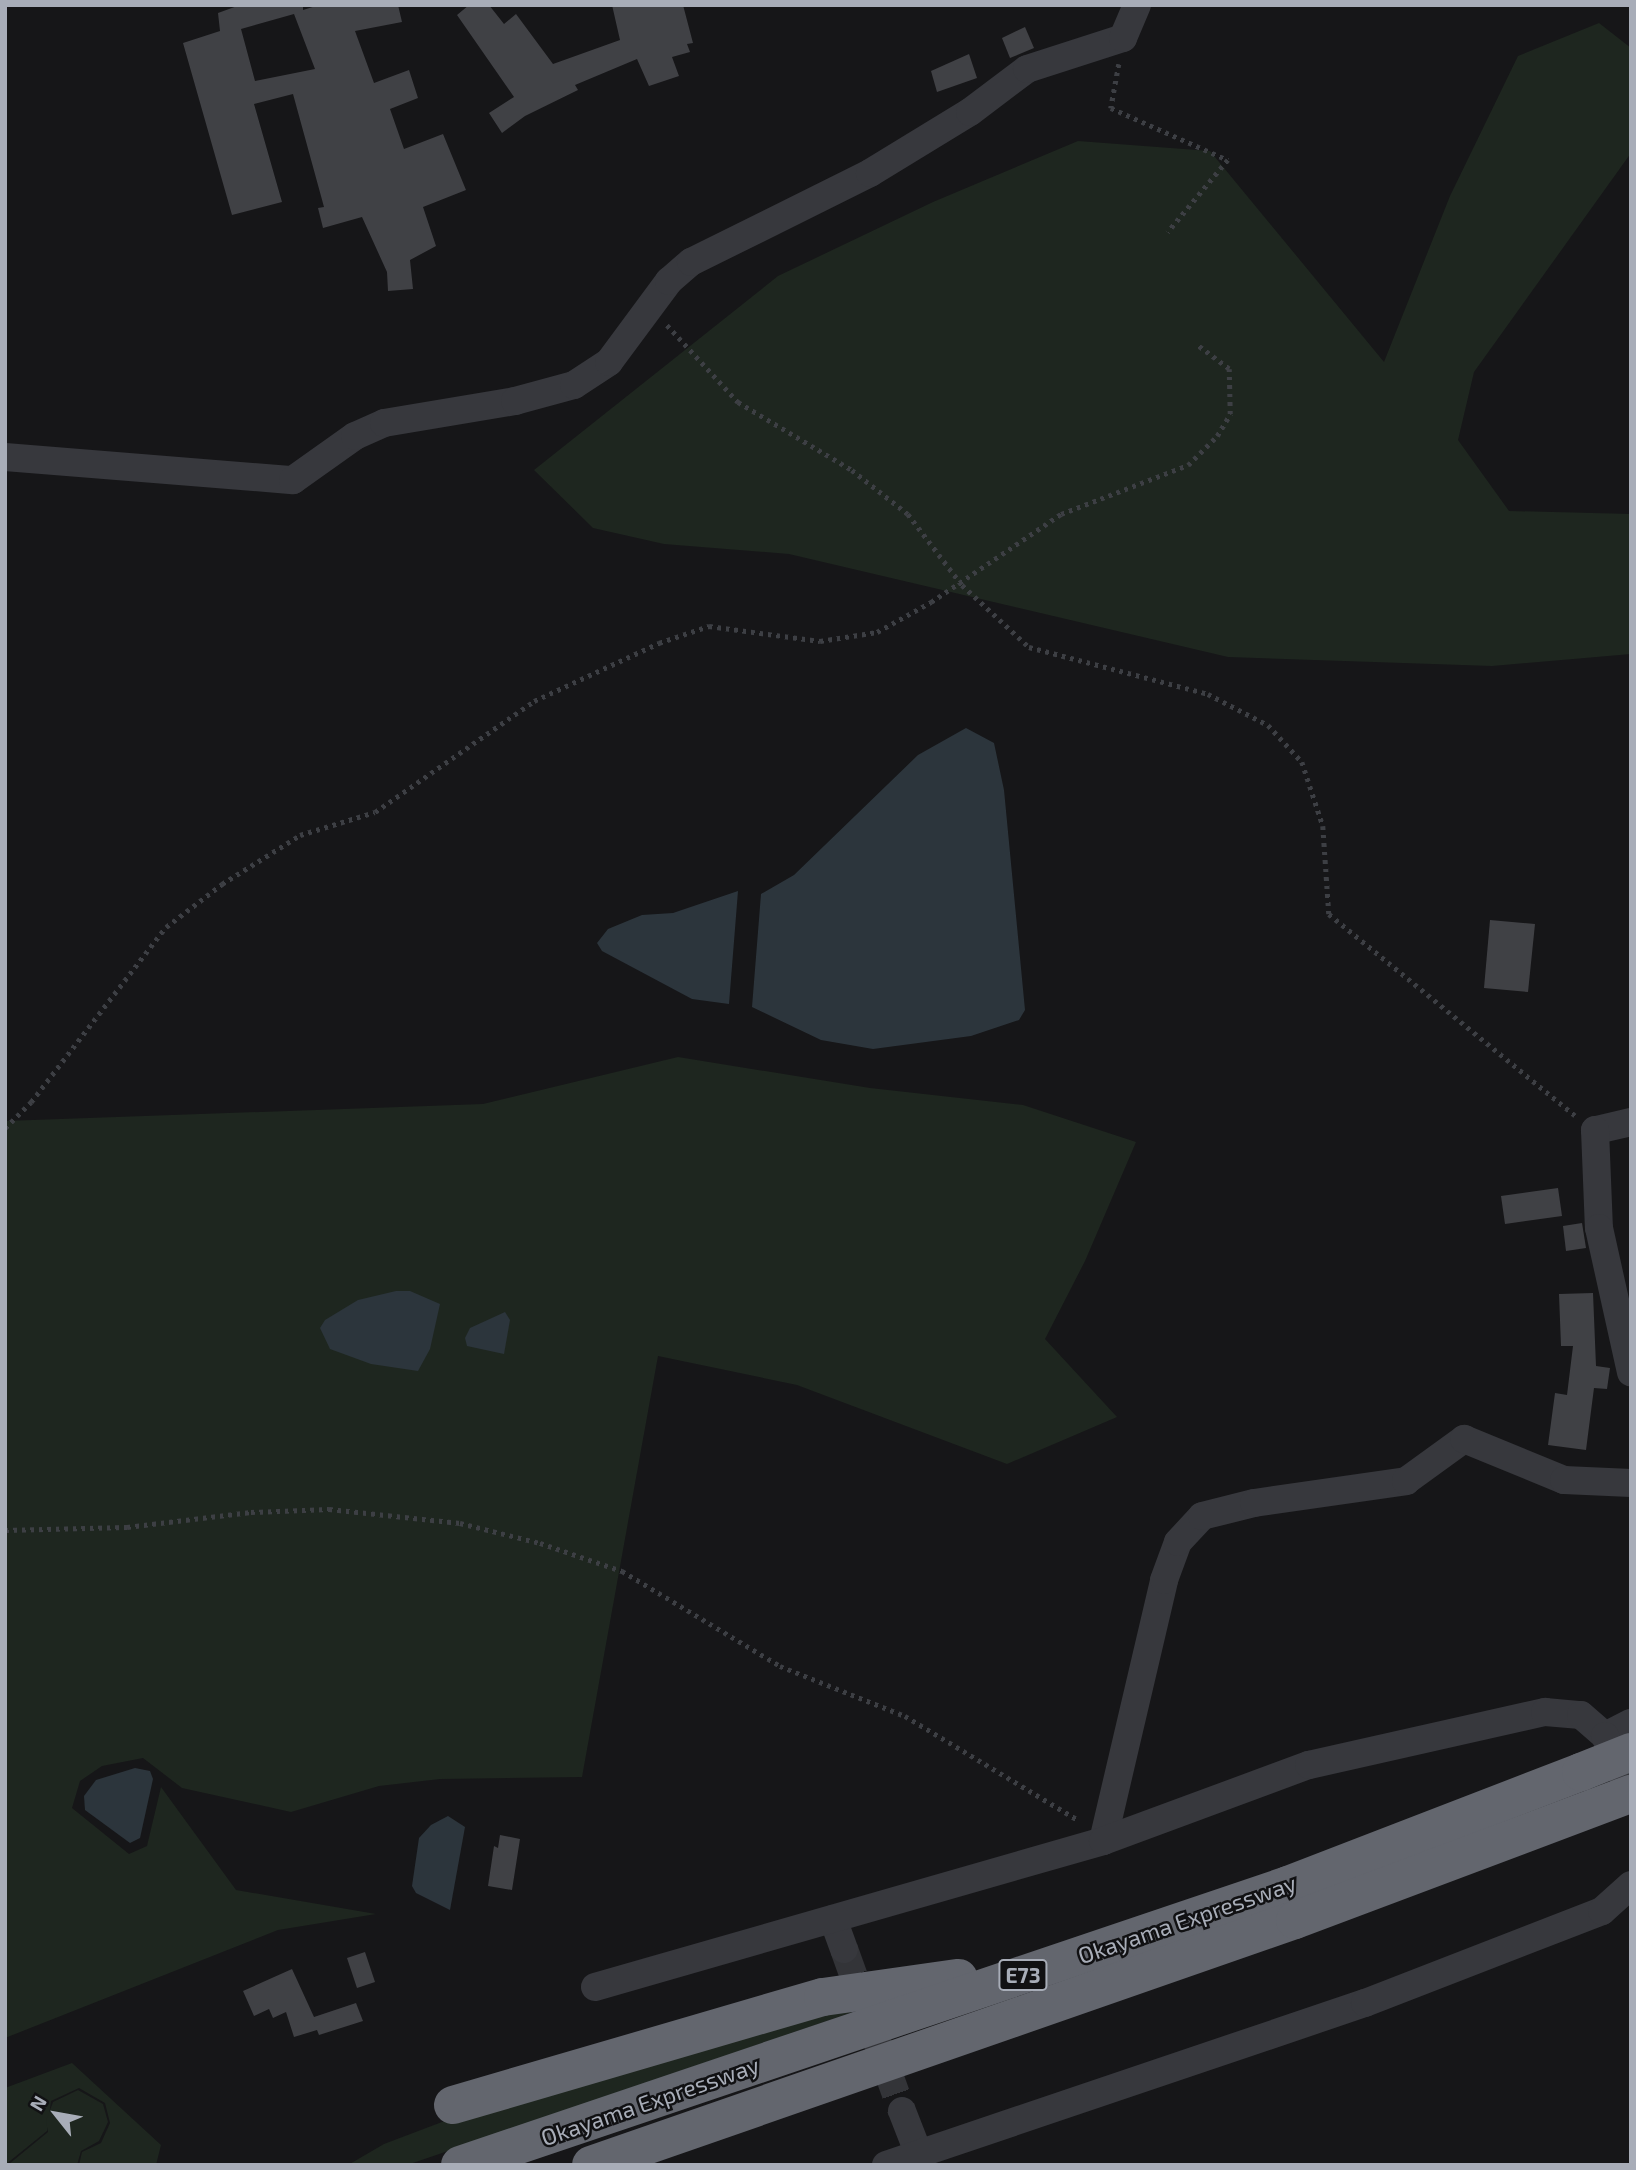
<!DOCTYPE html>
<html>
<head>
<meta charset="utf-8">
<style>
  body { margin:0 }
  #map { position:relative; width:1636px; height:2170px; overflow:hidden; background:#161618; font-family:"Exo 2",sans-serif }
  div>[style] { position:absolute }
  .green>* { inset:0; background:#1e261f }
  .water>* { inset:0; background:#2c353c }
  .building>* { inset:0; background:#404145 }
  .street-tunnel>* { height:28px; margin-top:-14px; transform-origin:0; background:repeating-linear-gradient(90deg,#333438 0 28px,transparent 0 42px) }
  .path>* { height:4.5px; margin-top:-2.25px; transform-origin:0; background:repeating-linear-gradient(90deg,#3d3f44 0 3.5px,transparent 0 8.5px) }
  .street>* { height:28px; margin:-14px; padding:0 14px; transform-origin:14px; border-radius:14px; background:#37383d }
  .highway>* { height:38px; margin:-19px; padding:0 19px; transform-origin:19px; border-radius:19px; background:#63666e }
  .highway-bridge>* { height:38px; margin:-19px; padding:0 19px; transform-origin:19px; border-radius:19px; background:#63666e }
  span { translate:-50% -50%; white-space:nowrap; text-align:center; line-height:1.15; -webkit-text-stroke:5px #111113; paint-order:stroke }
  .shield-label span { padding:2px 5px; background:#111113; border:2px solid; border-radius:5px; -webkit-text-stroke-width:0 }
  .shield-label { font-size:21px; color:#a8adb8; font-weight:700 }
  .street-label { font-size:23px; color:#a8adb8 }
  .frame { position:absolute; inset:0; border:7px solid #a8adb8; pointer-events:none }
  .north { position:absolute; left:21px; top:2079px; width:70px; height:70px; -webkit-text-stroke:5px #111113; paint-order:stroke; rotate:301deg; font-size:19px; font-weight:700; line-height:28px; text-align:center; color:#a8adb8 }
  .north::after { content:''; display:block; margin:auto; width:24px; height:32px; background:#a8adb8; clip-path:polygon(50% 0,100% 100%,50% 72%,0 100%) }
</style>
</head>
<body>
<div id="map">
  <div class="green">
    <i style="clip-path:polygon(1599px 23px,1631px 48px,1631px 153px,1474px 372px,1458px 440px,1509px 511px,1631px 514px,1631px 654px,1492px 666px,1228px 657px,789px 554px,664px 544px,593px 528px,534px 470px,778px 276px,933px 202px,1078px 141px,1210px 151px,1384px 362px,1450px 196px,1518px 56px)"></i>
    <i style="clip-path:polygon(678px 1057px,870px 1088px,1023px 1105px,1136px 1142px,1085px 1261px,1045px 1339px,1117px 1417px,1007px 1464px,797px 1385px,658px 1356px,582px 1777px,440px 1779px,379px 1786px,291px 1812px,182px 1788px,143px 1758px,102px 1766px,80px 1781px,72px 1808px,129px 1854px,147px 1846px,161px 1787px,236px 1890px,376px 1914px,278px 1930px,5px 2038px,5px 1121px,483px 1104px)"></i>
    <i style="clip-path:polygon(885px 2001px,407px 2165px,348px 2165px,384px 2144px,442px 2122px,637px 2061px)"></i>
    <i style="clip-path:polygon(72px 2063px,161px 2145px,156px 2165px,79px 2165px,82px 2152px,101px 2143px,110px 2123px,105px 2103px,79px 2088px,51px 2101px,47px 2131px,5px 2165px,5px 2088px)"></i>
    <i style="clip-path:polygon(78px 2090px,103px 2104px,108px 2122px,99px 2141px,81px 2151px,77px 2165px,9px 2164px,48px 2132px,46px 2121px,53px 2102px)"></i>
  </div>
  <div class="water">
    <i style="clip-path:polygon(966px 728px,994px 743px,1004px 790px,1025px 1010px,1019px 1020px,971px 1036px,873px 1049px,821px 1040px,752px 1007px,761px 894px,794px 875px,918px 755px)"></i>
    <i style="clip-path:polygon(738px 891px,729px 1004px,692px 999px,602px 951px,597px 943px,608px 929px,642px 915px,673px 913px)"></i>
    <i style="clip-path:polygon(396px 1291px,410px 1291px,440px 1304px,430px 1349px,418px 1371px,371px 1364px,330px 1349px,320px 1328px,325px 1320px,358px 1300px)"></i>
    <i style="clip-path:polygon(505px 1312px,510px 1320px,504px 1354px,467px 1346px,465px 1338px,470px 1328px)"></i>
    <i style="clip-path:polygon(135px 1768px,150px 1771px,153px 1779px,140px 1838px,130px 1843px,85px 1810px,84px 1796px,96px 1780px)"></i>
    <i style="clip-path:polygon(448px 1816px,465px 1827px,450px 1910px,416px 1893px,412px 1886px,419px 1838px,431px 1825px)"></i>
  </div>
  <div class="building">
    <i style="clip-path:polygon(evenodd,240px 5px,303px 5px,303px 10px,319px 5px,398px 5px,402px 22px,355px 31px,374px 83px,409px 70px,418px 98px,390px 109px,404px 149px,443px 134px,466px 190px,423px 207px,436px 246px,410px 260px,413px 289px,388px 291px,387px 272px,362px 217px,323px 228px,318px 208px,324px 207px,293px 94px,254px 104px,282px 202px,232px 215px,183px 43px,220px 31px,218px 13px,240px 5px,294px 14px,315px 69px,255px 81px,241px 29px,294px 14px)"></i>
    <i style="clip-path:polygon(469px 5px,489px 5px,504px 24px,516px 14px,553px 64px,620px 40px,612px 5px,683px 5px,693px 43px,687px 44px,690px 52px,672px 57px,679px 76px,649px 86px,637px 59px,575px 85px,578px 90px,525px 116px,502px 133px,489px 113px,514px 97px,457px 15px)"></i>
    <i style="clip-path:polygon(1025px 27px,1034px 48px,1010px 58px,1002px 38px)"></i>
    <i style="clip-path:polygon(969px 54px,977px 78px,937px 92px,931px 71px)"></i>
    <i style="clip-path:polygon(1490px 920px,1535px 924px,1528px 992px,1484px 988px)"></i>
    <i style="clip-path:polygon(1558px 1188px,1562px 1216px,1505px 1224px,1501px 1196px)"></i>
    <i style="clip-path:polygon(1582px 1223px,1586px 1248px,1566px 1251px,1563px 1226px)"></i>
    <i style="clip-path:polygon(1593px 1293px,1596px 1366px,1610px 1368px,1607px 1389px,1594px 1388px,1586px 1450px,1548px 1445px,1555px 1393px,1567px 1395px,1573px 1346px,1561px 1346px,1559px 1294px)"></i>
    <i style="clip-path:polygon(500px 1835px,520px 1839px,512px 1890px,488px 1886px,494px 1846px,498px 1848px)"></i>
    <i style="clip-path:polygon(365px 1952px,375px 1982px,357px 1988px,347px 1958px)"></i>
    <i style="clip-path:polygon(292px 1969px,314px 2017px,356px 2003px,363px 2021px,319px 2035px,317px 2030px,294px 2037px,286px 2012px,273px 2018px,269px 2009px,254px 2016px,243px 1991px)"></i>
  </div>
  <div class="street-tunnel">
    <i style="left:844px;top:1949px;width:172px;rotate:70.3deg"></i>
  </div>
  <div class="path">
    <i style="left:1119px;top:64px;width:45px;rotate:100.3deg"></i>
    <i style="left:1111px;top:108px;width:128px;rotate:24deg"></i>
    <i style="left:1228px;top:160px;width:94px;rotate:129.8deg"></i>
    <i style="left:667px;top:325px;width:105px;rotate:47.3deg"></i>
    <i style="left:738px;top:402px;width:133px;rotate:30.8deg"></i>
    <i style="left:852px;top:470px;width:71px;rotate:38.2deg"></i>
    <i style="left:908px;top:514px;width:89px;rotate:52.7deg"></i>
    <i style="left:962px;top:585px;width:91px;rotate:42.8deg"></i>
    <i style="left:1029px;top:647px;width:185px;rotate:14.7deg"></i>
    <i style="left:1208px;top:694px;width:68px;rotate:27.3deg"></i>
    <i style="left:1268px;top:725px;width:50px;rotate:47.4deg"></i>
    <i style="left:1302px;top:762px;width:67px;rotate:71.8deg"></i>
    <i style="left:1323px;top:826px;width:88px;rotate:86.1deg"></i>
    <i style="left:1329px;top:914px;width:318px;rotate:39.3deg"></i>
    <i style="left:5px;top:1128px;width:37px;rotate:-45deg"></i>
    <i style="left:31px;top:1102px;width:221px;rotate:-52.4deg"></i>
    <i style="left:166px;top:927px;width:71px;rotate:-37.5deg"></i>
    <i style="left:222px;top:884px;width:92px;rotate:-32.1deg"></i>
    <i style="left:300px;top:835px;width:78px;rotate:-17deg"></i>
    <i style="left:375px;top:812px;width:194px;rotate:-34.9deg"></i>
    <i style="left:534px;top:701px;width:138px;rotate:-24.9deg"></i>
    <i style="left:659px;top:643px;width:53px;rotate:-18.8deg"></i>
    <i style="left:709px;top:626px;width:112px;rotate:7.7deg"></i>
    <i style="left:820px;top:641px;width:58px;rotate:-9deg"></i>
    <i style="left:877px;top:632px;width:62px;rotate:-29.1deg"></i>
    <i style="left:931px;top:602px;width:157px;rotate:-34.1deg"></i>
    <i style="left:1061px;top:514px;width:136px;rotate:-21.1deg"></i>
    <i style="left:1188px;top:465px;width:41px;rotate:-45deg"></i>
    <i style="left:1217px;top:436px;width:26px;rotate:-59deg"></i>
    <i style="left:1230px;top:414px;width:45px;rotate:-91.3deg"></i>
    <i style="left:1229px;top:369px;width:38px;rotate:-143deg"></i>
    <i style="left:5px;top:1530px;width:122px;rotate:-1.4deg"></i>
    <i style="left:127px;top:1527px;width:125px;rotate:-6.9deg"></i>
    <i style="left:251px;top:1512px;width:78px;rotate:-2.2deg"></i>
    <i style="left:329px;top:1509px;width:132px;rotate:6.1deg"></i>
    <i style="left:460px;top:1523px;width:82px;rotate:14deg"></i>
    <i style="left:540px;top:1543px;width:87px;rotate:18.9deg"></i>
    <i style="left:622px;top:1571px;width:184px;rotate:31deg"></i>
    <i style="left:780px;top:1666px;width:135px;rotate:21.8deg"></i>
    <i style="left:905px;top:1716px;width:202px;rotate:31deg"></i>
  </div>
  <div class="street">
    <i style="left:5px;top:457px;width:289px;rotate:4.6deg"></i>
    <i style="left:293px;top:480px;width:76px;rotate:-35.4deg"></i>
    <i style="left:355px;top:436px;width:32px;rotate:-24deg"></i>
    <i style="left:384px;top:423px;width:133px;rotate:-9.5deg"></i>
    <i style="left:515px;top:401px;width:61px;rotate:-15.2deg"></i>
    <i style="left:574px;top:385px;width:42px;rotate:-33.3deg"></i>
    <i style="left:609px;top:362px;width:101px;rotate:-53.5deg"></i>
    <i style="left:669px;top:281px;width:29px;rotate:-41deg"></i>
    <i style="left:691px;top:262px;width:200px;rotate:-26.4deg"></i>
    <i style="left:870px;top:173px;width:117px;rotate:-31.4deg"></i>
    <i style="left:970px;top:112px;width:71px;rotate:-37deg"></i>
    <i style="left:1027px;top:69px;width:101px;rotate:-17.9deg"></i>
    <i style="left:1123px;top:38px;width:36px;rotate:-67deg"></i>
    <i style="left:1631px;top:1122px;width:37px;rotate:167deg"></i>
    <i style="left:1595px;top:1130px;width:98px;rotate:87.7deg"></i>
    <i style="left:1599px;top:1228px;width:148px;rotate:77.5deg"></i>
    <i style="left:1605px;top:1736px;width:29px;rotate:-27deg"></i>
    <i style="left:1103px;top:1841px;width:268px;rotate:-76.8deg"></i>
    <i style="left:1164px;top:1580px;width:40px;rotate:-69.8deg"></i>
    <i style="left:1178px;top:1542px;width:35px;rotate:-47deg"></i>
    <i style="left:1202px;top:1516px;width:54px;rotate:-14deg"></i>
    <i style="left:1254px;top:1503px;width:154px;rotate:-8.2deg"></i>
    <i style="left:1406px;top:1481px;width:72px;rotate:-35.9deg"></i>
    <i style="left:1464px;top:1439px;width:108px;rotate:22.3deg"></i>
    <i style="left:1564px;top:1480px;width:67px;rotate:2.6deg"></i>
    <i style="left:833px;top:1919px;width:32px;rotate:70deg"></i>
    <i style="left:595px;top:1987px;width:529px;rotate:-16.03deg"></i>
    <i style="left:1103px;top:1841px;width:220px;rotate:-20.3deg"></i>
    <i style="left:1309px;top:1765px;width:242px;rotate:-12.7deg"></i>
    <i style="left:1545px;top:1712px;width:36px;rotate:5deg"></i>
    <i style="left:1581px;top:1715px;width:32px;rotate:41deg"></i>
    <i style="left:1605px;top:1736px;width:63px;rotate:65.5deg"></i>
    <i style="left:902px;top:2111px;width:44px;rotate:68.7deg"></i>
    <i style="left:886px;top:2165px;width:506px;rotate:-18.69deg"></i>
    <i style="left:1365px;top:2003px;width:254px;rotate:-21.2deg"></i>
    <i style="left:1602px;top:1911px;width:39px;rotate:-42deg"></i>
  </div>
  <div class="highway">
    <i style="left:453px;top:2105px;width:385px;rotate:-16.3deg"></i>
    <i style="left:823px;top:1997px;width:137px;rotate:-8deg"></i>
    <i style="left:460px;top:2165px;width:874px;rotate:-18.68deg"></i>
    <i style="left:1288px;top:1885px;width:314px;rotate:-21.1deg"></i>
    <i style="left:591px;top:2165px;width:745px;rotate:-19.19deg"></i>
    <i style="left:1295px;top:1920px;width:359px;rotate:-20.6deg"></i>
  </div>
  <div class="highway-bridge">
    <i style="left:1581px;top:1772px;width:54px;rotate:-21.8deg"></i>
  </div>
  <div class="shield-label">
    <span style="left:1023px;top:1975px">E73</span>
  </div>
  <div class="street-label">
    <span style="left:1187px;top:1919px;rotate:-19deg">Okayama Expressway</span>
    <span style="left:650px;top:2101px;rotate:-19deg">Okayama Expressway</span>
  </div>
  <div class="frame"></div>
  <div class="north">N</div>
</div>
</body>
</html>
